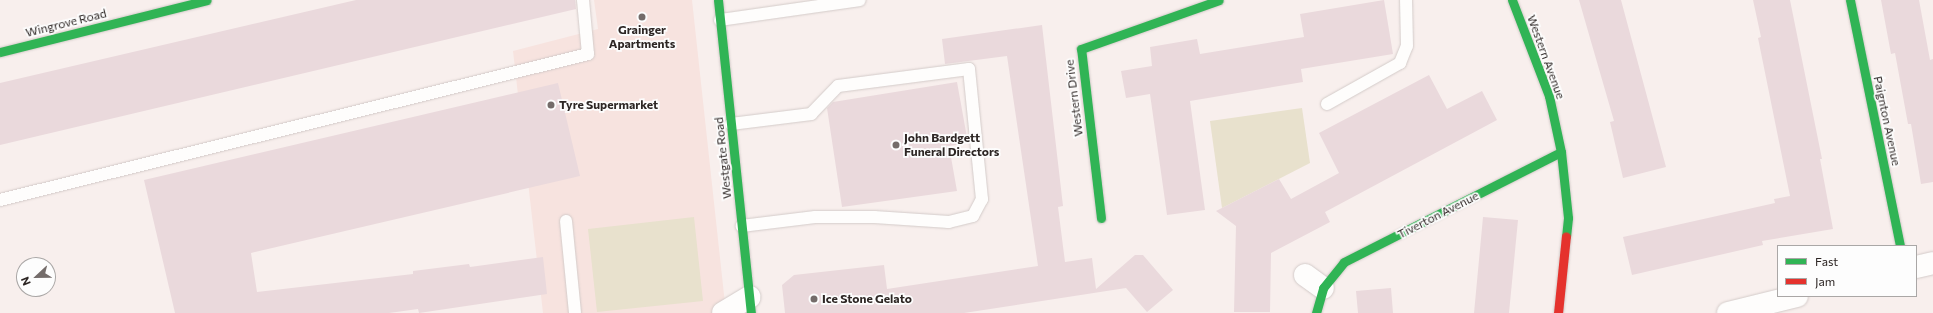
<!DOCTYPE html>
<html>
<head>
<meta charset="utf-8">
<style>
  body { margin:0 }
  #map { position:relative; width:1933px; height:313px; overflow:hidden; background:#f8efed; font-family:Commissioner,sans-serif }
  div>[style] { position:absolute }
  .built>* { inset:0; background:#f7e3df }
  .green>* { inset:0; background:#e8e1cd }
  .building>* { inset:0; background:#ead9dc }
  .roads { filter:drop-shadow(0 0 1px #d3cbc9) drop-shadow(0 0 1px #d3cbc9) }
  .lane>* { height:12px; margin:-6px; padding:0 6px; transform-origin:6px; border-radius:6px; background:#fefdfc }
  .street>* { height:22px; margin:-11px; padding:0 11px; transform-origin:11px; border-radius:11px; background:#fefdfc }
  .fast>* { height:9px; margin:-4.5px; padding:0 4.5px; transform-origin:4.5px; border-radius:4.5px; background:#30b455 }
  .jam>* { height:9px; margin:-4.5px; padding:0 4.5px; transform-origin:4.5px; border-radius:4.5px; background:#e5322d }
  .dots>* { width:11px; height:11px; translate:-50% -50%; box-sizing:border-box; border:2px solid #fdfdfd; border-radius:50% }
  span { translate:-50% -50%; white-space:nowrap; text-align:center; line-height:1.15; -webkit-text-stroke:3.5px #fdfdfd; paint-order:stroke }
  .street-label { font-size:12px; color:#2d2624 }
  .poi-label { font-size:12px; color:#2d2624; font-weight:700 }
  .left { translate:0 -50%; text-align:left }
  .legend { position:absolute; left:1777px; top:245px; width:140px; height:52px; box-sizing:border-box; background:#fdfdfd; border:1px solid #aaa7a6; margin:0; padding:5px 7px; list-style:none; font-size:12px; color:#2d2624 }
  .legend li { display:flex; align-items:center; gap:8px; height:20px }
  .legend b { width:20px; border:1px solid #aaa7a6 }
  .north { position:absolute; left:16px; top:257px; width:40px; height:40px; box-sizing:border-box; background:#fdfdfd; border:1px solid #aaa7a6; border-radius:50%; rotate:248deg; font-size:11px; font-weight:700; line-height:16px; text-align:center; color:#2d2624 }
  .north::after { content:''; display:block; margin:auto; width:14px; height:18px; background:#746c6a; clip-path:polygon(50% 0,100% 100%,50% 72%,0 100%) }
</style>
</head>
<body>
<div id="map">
  <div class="built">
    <i style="clip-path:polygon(594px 0,692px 0,726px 313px,543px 313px,513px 51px,598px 29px)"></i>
  </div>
  <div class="green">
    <i style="clip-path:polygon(1302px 108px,1310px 163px,1222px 208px,1210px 121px)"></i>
    <i style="clip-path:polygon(694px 217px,703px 301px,597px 312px,588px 229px)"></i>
  </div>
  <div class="building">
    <i style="clip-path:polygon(356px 0,575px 0,576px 9px,0 145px,0 83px)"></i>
    <i style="clip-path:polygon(1384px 0,1393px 54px,1301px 69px,1303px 82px,1190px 101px,1205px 210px,1167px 215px,1150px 94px,1126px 98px,1121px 71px,1152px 66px,1150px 47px,1197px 39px,1200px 54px,1304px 37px,1300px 14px)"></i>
    <i style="clip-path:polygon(1579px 0,1621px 0,1666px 167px,1623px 178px,1610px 122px,1614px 121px)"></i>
    <i style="clip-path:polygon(1753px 0,1790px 0,1822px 159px,1820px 159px,1833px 229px,1762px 241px,1763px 245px,1632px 275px,1623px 237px,1775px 203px,1774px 199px,1790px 196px,1758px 38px,1761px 37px)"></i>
    <i style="clip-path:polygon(1881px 0,1919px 0,1930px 60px,1933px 59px,1933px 182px,1921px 184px,1911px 124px,1908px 124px,1895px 53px,1891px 54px)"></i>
    <i style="clip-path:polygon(1042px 25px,1063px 206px,1058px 207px,1065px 262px,1092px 258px,1096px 289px,1135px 255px,1143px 255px,1173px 290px,1147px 312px,1126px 288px,964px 313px,785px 313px,782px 285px,794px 275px,884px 265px,887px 289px,1038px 266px,1007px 56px,945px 64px,942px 39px)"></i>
    <i style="clip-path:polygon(1429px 75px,1447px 109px,1482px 91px,1497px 120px,1325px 212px,1330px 222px,1271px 253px,1270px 312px,1234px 312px,1236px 226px,1216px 211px,1279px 179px,1291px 199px,1339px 173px,1319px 133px)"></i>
    <i style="clip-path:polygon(957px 82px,968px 143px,949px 146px,957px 191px,842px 207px,827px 108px,833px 102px)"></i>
    <i style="clip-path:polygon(558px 83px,580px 176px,251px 253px,257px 292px,413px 274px,413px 271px,469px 264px,470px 267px,543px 257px,547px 294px,419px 313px,418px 309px,389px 313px,175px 313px,144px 180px)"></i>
    <i style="clip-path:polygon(1483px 217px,1518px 220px,1509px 313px,1474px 313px)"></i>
    <i style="clip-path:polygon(1391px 288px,1393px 313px,1358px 313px,1356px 291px)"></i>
  </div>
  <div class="roads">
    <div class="lane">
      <i style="left:720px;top:20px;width:141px;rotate:-8.1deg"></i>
      <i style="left:1327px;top:104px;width:84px;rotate:-29.3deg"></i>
      <i style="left:1400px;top:63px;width:18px;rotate:-68deg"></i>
      <i style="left:1407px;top:46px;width:46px;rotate:-91.2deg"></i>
      <i style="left:731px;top:124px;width:81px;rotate:-7.1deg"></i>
      <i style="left:811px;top:114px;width:39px;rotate:-46deg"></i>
      <i style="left:838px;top:86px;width:132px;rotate:-7.4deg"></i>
      <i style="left:969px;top:69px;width:131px;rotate:84.3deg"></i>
      <i style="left:982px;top:199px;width:19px;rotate:118deg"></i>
      <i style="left:973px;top:216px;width:25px;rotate:166deg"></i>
      <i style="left:949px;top:222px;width:75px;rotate:-176.2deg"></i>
      <i style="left:874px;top:217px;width:59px;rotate:180deg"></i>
      <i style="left:815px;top:217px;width:74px;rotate:173deg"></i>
      <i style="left:0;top:200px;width:606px;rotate:-13.94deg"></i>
      <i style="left:588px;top:54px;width:54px;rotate:-95.3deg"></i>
      <i style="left:566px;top:221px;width:92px;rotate:84.4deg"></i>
    </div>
    <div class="street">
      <i style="left:1916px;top:267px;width:17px;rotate:-13deg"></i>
      <i style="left:1305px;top:275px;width:22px;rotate:36deg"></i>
      <i style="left:723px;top:313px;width:31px;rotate:-31deg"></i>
      <i style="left:1728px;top:313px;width:71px;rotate:-13.8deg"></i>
    </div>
    <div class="fast">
      <i style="left:718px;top:0;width:315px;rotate:84deg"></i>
      <i style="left:1512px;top:0;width:103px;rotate:68.9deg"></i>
      <i style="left:1549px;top:96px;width:57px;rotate:77.9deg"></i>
      <i style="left:1561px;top:152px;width:66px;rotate:83.9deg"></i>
      <i style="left:1568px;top:218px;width:18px;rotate:96deg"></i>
      <i style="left:1850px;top:0;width:251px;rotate:78.5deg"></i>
      <i style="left:0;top:52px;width:213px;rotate:-14.1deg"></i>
      <i style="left:1101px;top:218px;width:170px;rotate:-96.7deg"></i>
      <i style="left:1081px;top:49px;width:146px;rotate:-19.5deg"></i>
      <i style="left:1316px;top:313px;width:26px;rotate:-74deg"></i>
      <i style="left:1323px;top:288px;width:33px;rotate:-51deg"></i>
      <i style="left:1344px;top:262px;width:243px;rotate:-26.9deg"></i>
    </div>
    <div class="jam">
      <i style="left:1558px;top:313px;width:77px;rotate:-84.1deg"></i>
    </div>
  </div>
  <div class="dots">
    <i style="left:642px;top:17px;background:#746c6a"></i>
    <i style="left:551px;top:105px;background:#746c6a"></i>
    <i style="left:896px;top:145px;background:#746c6a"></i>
    <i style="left:814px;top:299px;background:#746c6a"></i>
  </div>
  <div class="street-label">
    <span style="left:66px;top:23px;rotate:-14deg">Wingrove Road</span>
    <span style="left:1546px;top:57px;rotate:70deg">Western Avenue</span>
    <span style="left:1074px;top:98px;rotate:-97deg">Western Drive</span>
    <span style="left:1887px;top:121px;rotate:78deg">Paignton Avenue</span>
    <span style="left:723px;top:158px;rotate:-96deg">Westgate Road</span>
    <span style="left:1438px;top:215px;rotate:-27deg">Tiverton Avenue</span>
  </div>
  <div class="poi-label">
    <span style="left:642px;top:37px">Grainger<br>Apartments</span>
    <span class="left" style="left:559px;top:105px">Tyre Supermarket</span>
    <span class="left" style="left:904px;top:145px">John Bardgett<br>Funeral Directors</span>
    <span class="left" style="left:822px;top:299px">Ice Stone Gelato</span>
  </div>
  <ul class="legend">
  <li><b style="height:5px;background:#30b455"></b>Fast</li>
  <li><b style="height:5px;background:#e5322d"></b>Jam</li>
  </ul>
  <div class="north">N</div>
</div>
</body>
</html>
